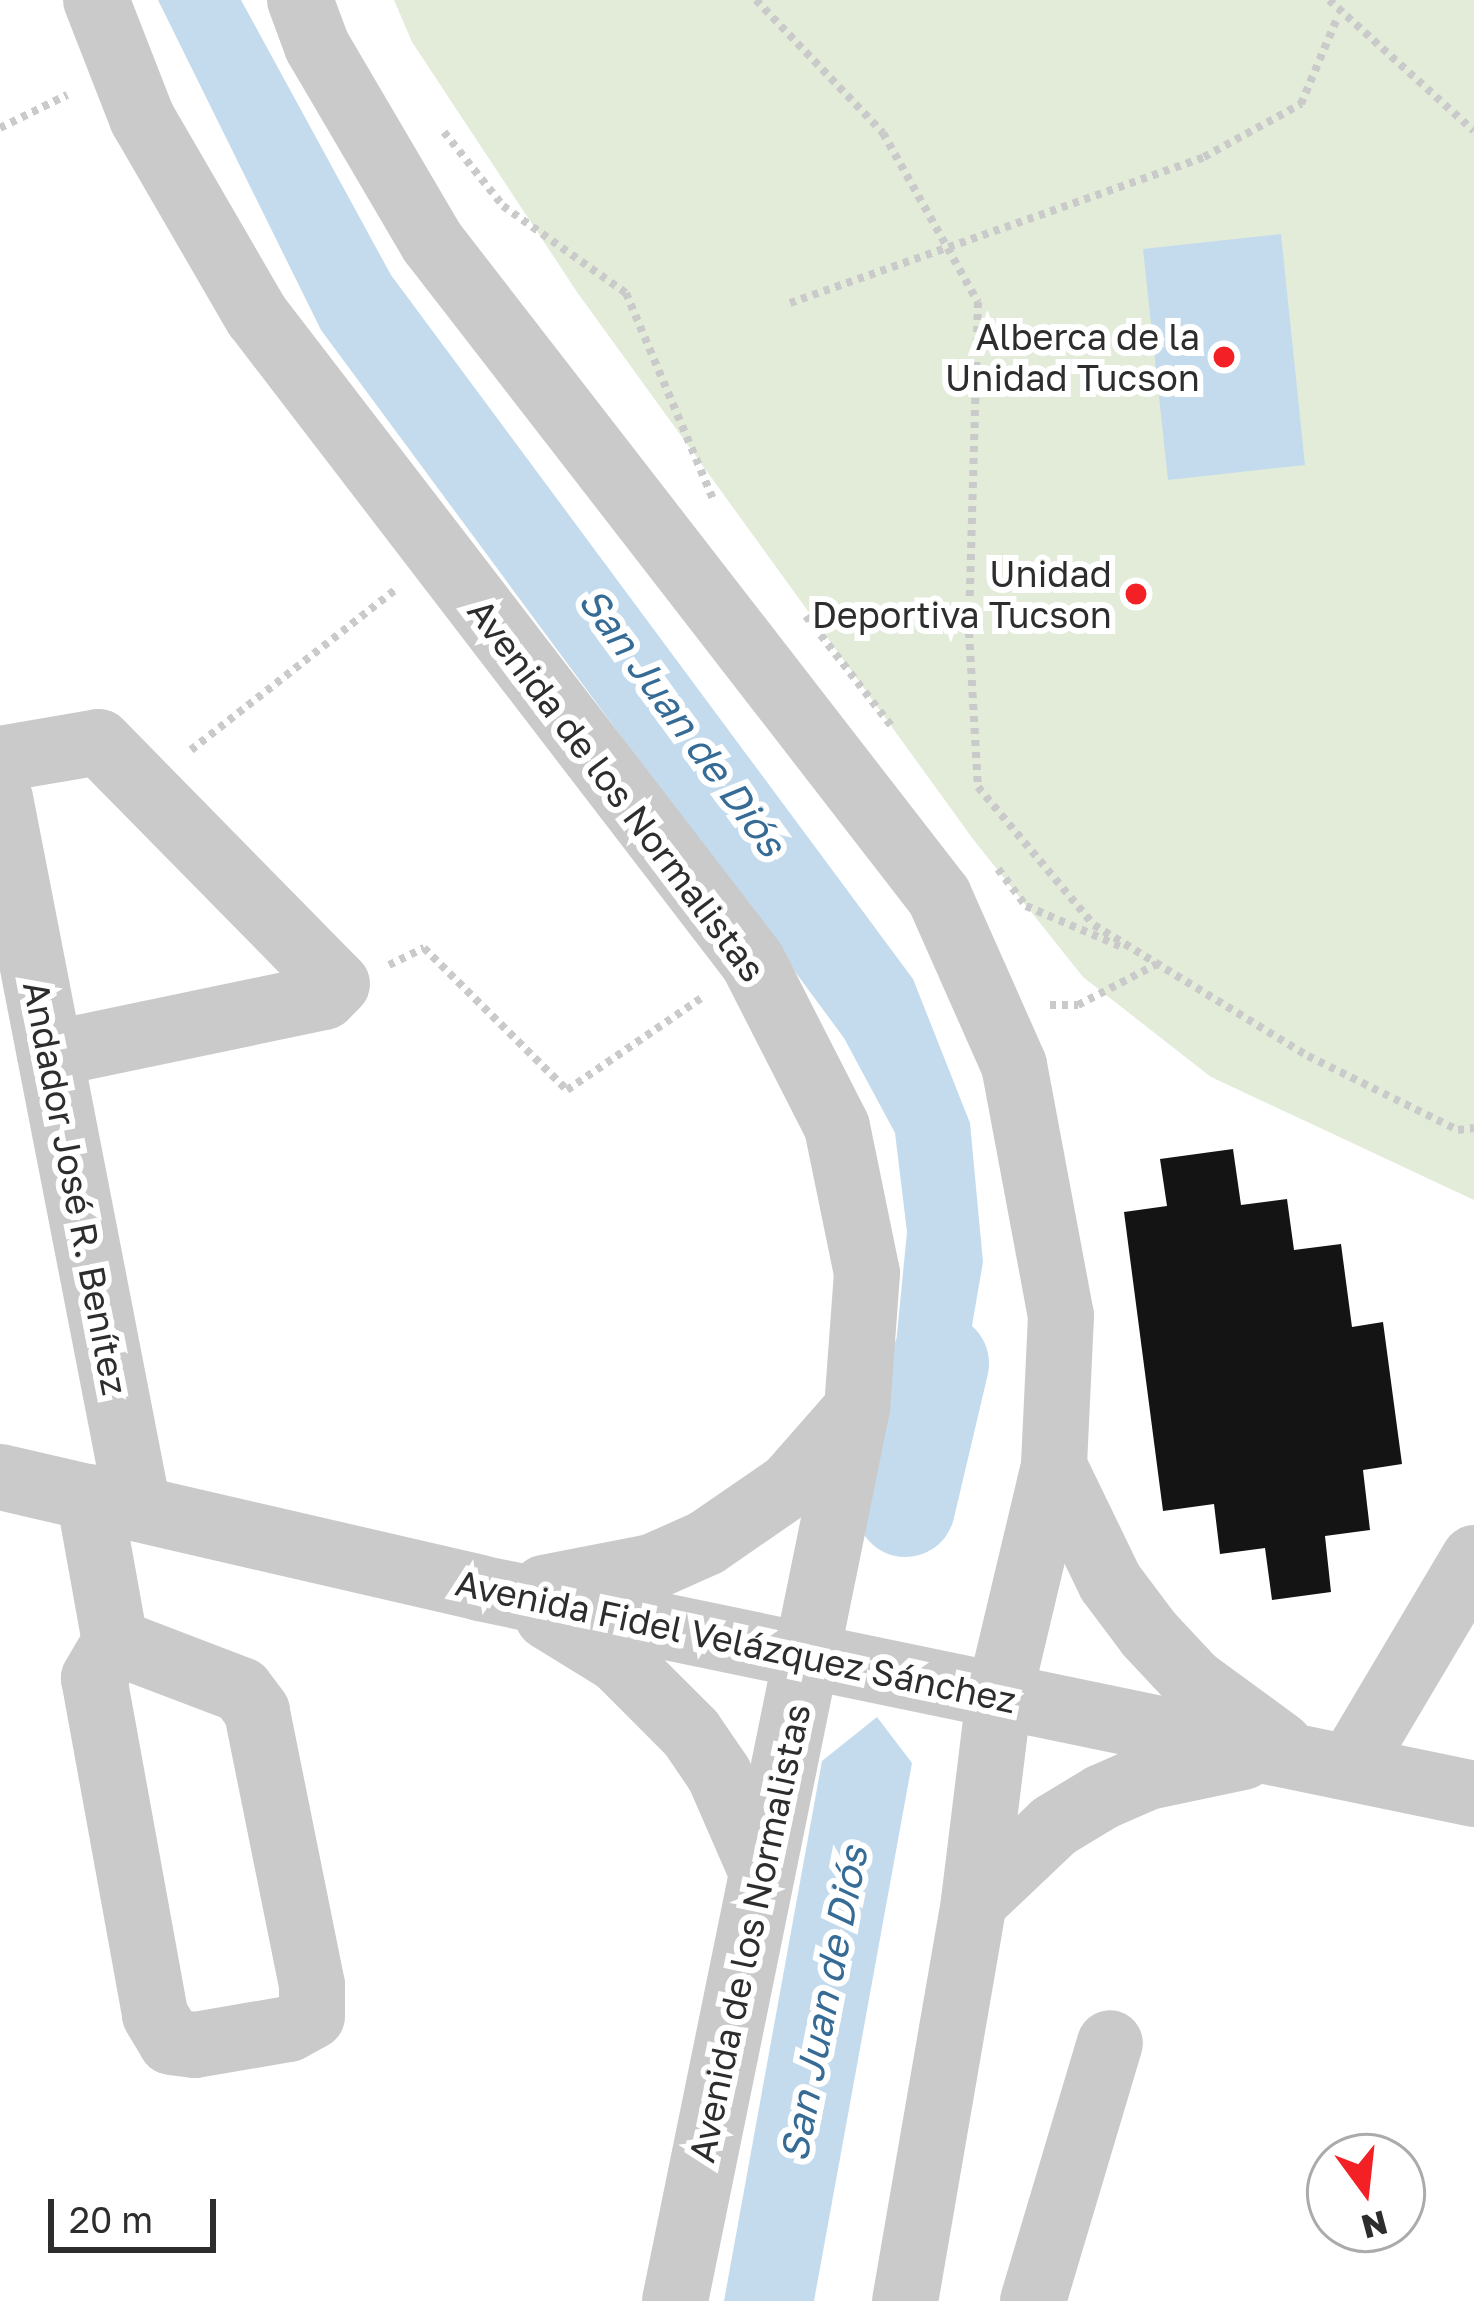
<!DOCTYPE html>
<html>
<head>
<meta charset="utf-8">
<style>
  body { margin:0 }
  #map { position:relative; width:1474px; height:2301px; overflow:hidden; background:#fff; font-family:"Golos Text",sans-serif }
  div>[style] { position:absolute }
  .green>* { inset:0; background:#e2ecd9 }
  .water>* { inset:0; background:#c4dbee }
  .river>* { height:99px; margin:-49.5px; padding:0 49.5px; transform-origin:49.5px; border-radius:49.5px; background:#c4dbee }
  .building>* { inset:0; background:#141414 }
  .path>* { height:8px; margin-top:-4px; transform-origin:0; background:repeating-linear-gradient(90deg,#cacaca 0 6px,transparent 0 12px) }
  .minor>* { height:66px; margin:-33px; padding:0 33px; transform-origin:33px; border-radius:33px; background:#cacaca }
  .dots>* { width:33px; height:33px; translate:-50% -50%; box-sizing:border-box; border:6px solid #fff; border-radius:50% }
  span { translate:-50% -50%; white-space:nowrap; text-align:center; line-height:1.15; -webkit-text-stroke:12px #fff; paint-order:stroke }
  .poi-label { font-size:36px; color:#2d2d2d }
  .right { translate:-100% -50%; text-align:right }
  .street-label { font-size:36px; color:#2d2d2d }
  .water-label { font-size:39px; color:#356b95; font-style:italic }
  .north { position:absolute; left:1306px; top:2133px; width:120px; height:120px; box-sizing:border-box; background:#fff; border:3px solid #ababab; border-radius:50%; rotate:165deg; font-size:33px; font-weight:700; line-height:48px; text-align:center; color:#2d2d2d }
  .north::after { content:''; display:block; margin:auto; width:42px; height:54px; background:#f32125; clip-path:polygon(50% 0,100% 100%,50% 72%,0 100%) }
  .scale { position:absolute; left:48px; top:2199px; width:168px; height:54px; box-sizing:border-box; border:6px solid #2d2d2d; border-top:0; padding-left:15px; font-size:36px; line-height:42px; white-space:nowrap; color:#2d2d2d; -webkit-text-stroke:9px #fff; paint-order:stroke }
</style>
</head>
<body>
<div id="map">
  <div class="green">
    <i style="clip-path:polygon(394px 0,1474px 0,1474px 1200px,1211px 1077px,1083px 977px,973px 839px,577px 292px,412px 42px)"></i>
  </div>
  <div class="water">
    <i style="clip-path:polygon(158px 0,241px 0,391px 275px,913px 979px,970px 1123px,983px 1262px,950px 1453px,907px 1493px,887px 1436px,907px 1232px,895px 1133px,844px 1038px,321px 330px)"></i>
    <i style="clip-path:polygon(1281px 234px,1305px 465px,1168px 480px,1143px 249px)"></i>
    <i style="clip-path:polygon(877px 1717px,912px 1763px,814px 2301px,724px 2301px,822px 1761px)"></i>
  </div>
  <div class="river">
    <i style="left:905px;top:1507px;width:148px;rotate:-76.7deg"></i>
  </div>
  <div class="building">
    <i style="clip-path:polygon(1233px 1149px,1241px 1205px,1287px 1199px,1294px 1250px,1341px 1244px,1352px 1327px,1383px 1322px,1402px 1464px,1363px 1470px,1370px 1530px,1325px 1536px,1331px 1592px,1272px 1600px,1265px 1548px,1220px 1554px,1214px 1504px,1163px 1511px,1124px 1212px,1167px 1206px,1160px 1159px)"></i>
  </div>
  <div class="path">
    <i style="left:756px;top:0;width:184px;rotate:46.3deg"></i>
    <i style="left:883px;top:133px;width:194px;rotate:60.7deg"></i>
    <i style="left:978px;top:302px;width:330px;rotate:91.6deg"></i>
    <i style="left:969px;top:632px;width:155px;rotate:86.7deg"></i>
    <i style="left:978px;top:787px;width:180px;rotate:50deg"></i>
    <i style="left:1094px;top:925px;width:251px;rotate:31.5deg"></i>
    <i style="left:1308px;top:1056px;width:167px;rotate:26.3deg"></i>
    <i style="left:1458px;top:1130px;width:16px;rotate:-7deg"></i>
    <i style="left:1329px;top:0;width:195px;rotate:42.1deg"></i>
    <i style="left:0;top:128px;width:75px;rotate:-26.2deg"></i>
    <i style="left:444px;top:132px;width:95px;rotate:51.4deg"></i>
    <i style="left:503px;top:206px;width:151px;rotate:35.3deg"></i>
    <i style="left:626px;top:293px;width:226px;rotate:67.1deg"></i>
    <i style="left:790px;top:303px;width:439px;rotate:-19.4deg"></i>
    <i style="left:1204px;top:157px;width:111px;rotate:-28.7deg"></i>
    <i style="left:1301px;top:104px;width:95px;rotate:-67.2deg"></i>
    <i style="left:806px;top:616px;width:140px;rotate:52.2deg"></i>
    <i style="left:191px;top:750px;width:261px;rotate:-38.1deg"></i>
    <i style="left:998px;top:869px;width:46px;rotate:52.9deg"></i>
    <i style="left:1026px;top:906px;width:107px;rotate:23.2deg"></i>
    <i style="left:389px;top:965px;width:39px;rotate:-26deg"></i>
    <i style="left:424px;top:948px;width:202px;rotate:44.8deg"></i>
    <i style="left:567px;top:1090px;width:165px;rotate:-34.4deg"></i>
    <i style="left:1050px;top:1005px;width:28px"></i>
    <i style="left:1078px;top:1005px;width:89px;rotate:-27.4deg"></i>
  </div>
  <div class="minor">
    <i style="left:96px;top:0;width:127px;rotate:68.7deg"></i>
    <i style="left:142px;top:118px;width:229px;rotate:59.9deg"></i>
    <i style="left:257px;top:316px;width:814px;rotate:52.48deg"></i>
    <i style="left:753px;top:962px;width:185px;rotate:63deg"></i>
    <i style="left:837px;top:1127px;width:149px;rotate:78.4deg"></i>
    <i style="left:867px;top:1273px;width:135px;rotate:94.2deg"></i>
    <i style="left:857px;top:1408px;width:911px;rotate:101.52deg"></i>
    <i style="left:300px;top:0;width:49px;rotate:69.7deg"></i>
    <i style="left:317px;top:46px;width:227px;rotate:59.6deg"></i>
    <i style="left:432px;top:242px;width:828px;rotate:52.22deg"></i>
    <i style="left:939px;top:896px;width:185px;rotate:66.1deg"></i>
    <i style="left:1014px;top:1065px;width:255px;rotate:79.4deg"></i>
    <i style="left:1061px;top:1316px;width:150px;rotate:92.7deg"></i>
    <i style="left:1054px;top:1466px;width:237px;rotate:103.4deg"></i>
    <i style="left:999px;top:1697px;width:207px;rotate:97deg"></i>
    <i style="left:974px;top:1902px;width:405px;rotate:99.8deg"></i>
    <i style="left:0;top:759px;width:100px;rotate:-9.7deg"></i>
    <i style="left:99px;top:742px;width:339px;rotate:45.5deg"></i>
    <i style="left:337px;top:984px;width:18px;rotate:135deg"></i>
    <i style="left:324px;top:997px;width:280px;rotate:168.2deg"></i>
    <i style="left:0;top:798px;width:722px;rotate:78.99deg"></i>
    <i style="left:1054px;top:1466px;width:129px;rotate:64.2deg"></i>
    <i style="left:1110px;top:1582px;width:65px;rotate:53.1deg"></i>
    <i style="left:1149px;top:1634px;width:64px;rotate:46.9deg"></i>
    <i style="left:1193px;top:1681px;width:108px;rotate:36.3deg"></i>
    <i style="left:0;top:1477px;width:492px;rotate:13deg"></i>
    <i style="left:479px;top:1588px;width:1016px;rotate:11.7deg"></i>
    <i style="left:89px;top:1497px;width:147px;rotate:79.8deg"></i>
    <i style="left:115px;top:1642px;width:42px;rotate:120.3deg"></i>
    <i style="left:94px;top:1678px;width:342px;rotate:79.7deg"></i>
    <i style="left:155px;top:2015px;width:31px;rotate:59deg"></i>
    <i style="left:171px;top:2042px;width:24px;rotate:7deg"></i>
    <i style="left:195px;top:2045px;width:95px;rotate:-9.7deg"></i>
    <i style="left:289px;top:2029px;width:26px;rotate:-29deg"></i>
    <i style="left:312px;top:2016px;width:31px;rotate:-90deg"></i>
    <i style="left:312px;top:1985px;width:279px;rotate:-101.4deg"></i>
    <i style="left:257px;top:1711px;width:26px;rotate:-127deg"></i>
    <i style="left:241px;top:1690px;width:135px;rotate:-159.1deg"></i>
    <i style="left:544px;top:1588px;width:110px;rotate:-11deg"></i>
    <i style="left:652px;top:1567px;width:59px;rotate:-24deg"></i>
    <i style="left:706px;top:1543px;width:102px;rotate:-34.6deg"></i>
    <i style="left:790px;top:1485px;width:98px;rotate:-48.7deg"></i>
    <i style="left:548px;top:1617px;width:82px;rotate:31.6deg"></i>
    <i style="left:618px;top:1660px;width:103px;rotate:45deg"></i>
    <i style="left:691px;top:1733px;width:50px;rotate:55.7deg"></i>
    <i style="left:719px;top:1774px;width:100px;rotate:66.5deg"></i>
    <i style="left:1350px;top:1767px;width:243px;rotate:-59.3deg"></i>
    <i style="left:974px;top:1902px;width:110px;rotate:-43.5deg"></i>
    <i style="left:1054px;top:1826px;width:56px;rotate:-31.1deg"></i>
    <i style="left:1102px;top:1797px;width:50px;rotate:-23.5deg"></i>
    <i style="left:1148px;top:1777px;width:97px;rotate:-11.9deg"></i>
    <i style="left:1033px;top:2301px;width:269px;rotate:-73.4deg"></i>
  </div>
  <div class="dots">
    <i style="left:1224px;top:357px;background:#f32125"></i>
    <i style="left:1136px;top:594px;background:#f32125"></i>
  </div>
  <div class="poi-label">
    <span class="right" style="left:1200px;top:357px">Alberca de la<br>Unidad Tucson</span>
    <span class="right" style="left:1112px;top:594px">Unidad<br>Deportiva Tucson</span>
  </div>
  <div class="street-label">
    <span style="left:617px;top:790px;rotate:53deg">Avenida de los Normalistas</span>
    <span style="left:76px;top:1188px;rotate:79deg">Andador José R. Benítez</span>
    <span style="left:736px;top:1641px;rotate:12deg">Avenida Fidel Velázquez Sánchez</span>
    <span style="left:749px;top:1933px;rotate:-78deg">Avenida de los Normalistas</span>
  </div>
  <div class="water-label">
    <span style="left:682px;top:722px;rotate:54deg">San Juan de Diós</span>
    <span style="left:824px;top:2004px;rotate:-79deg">San Juan de Diós</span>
  </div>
  <div class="north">N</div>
  <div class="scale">20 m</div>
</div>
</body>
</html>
